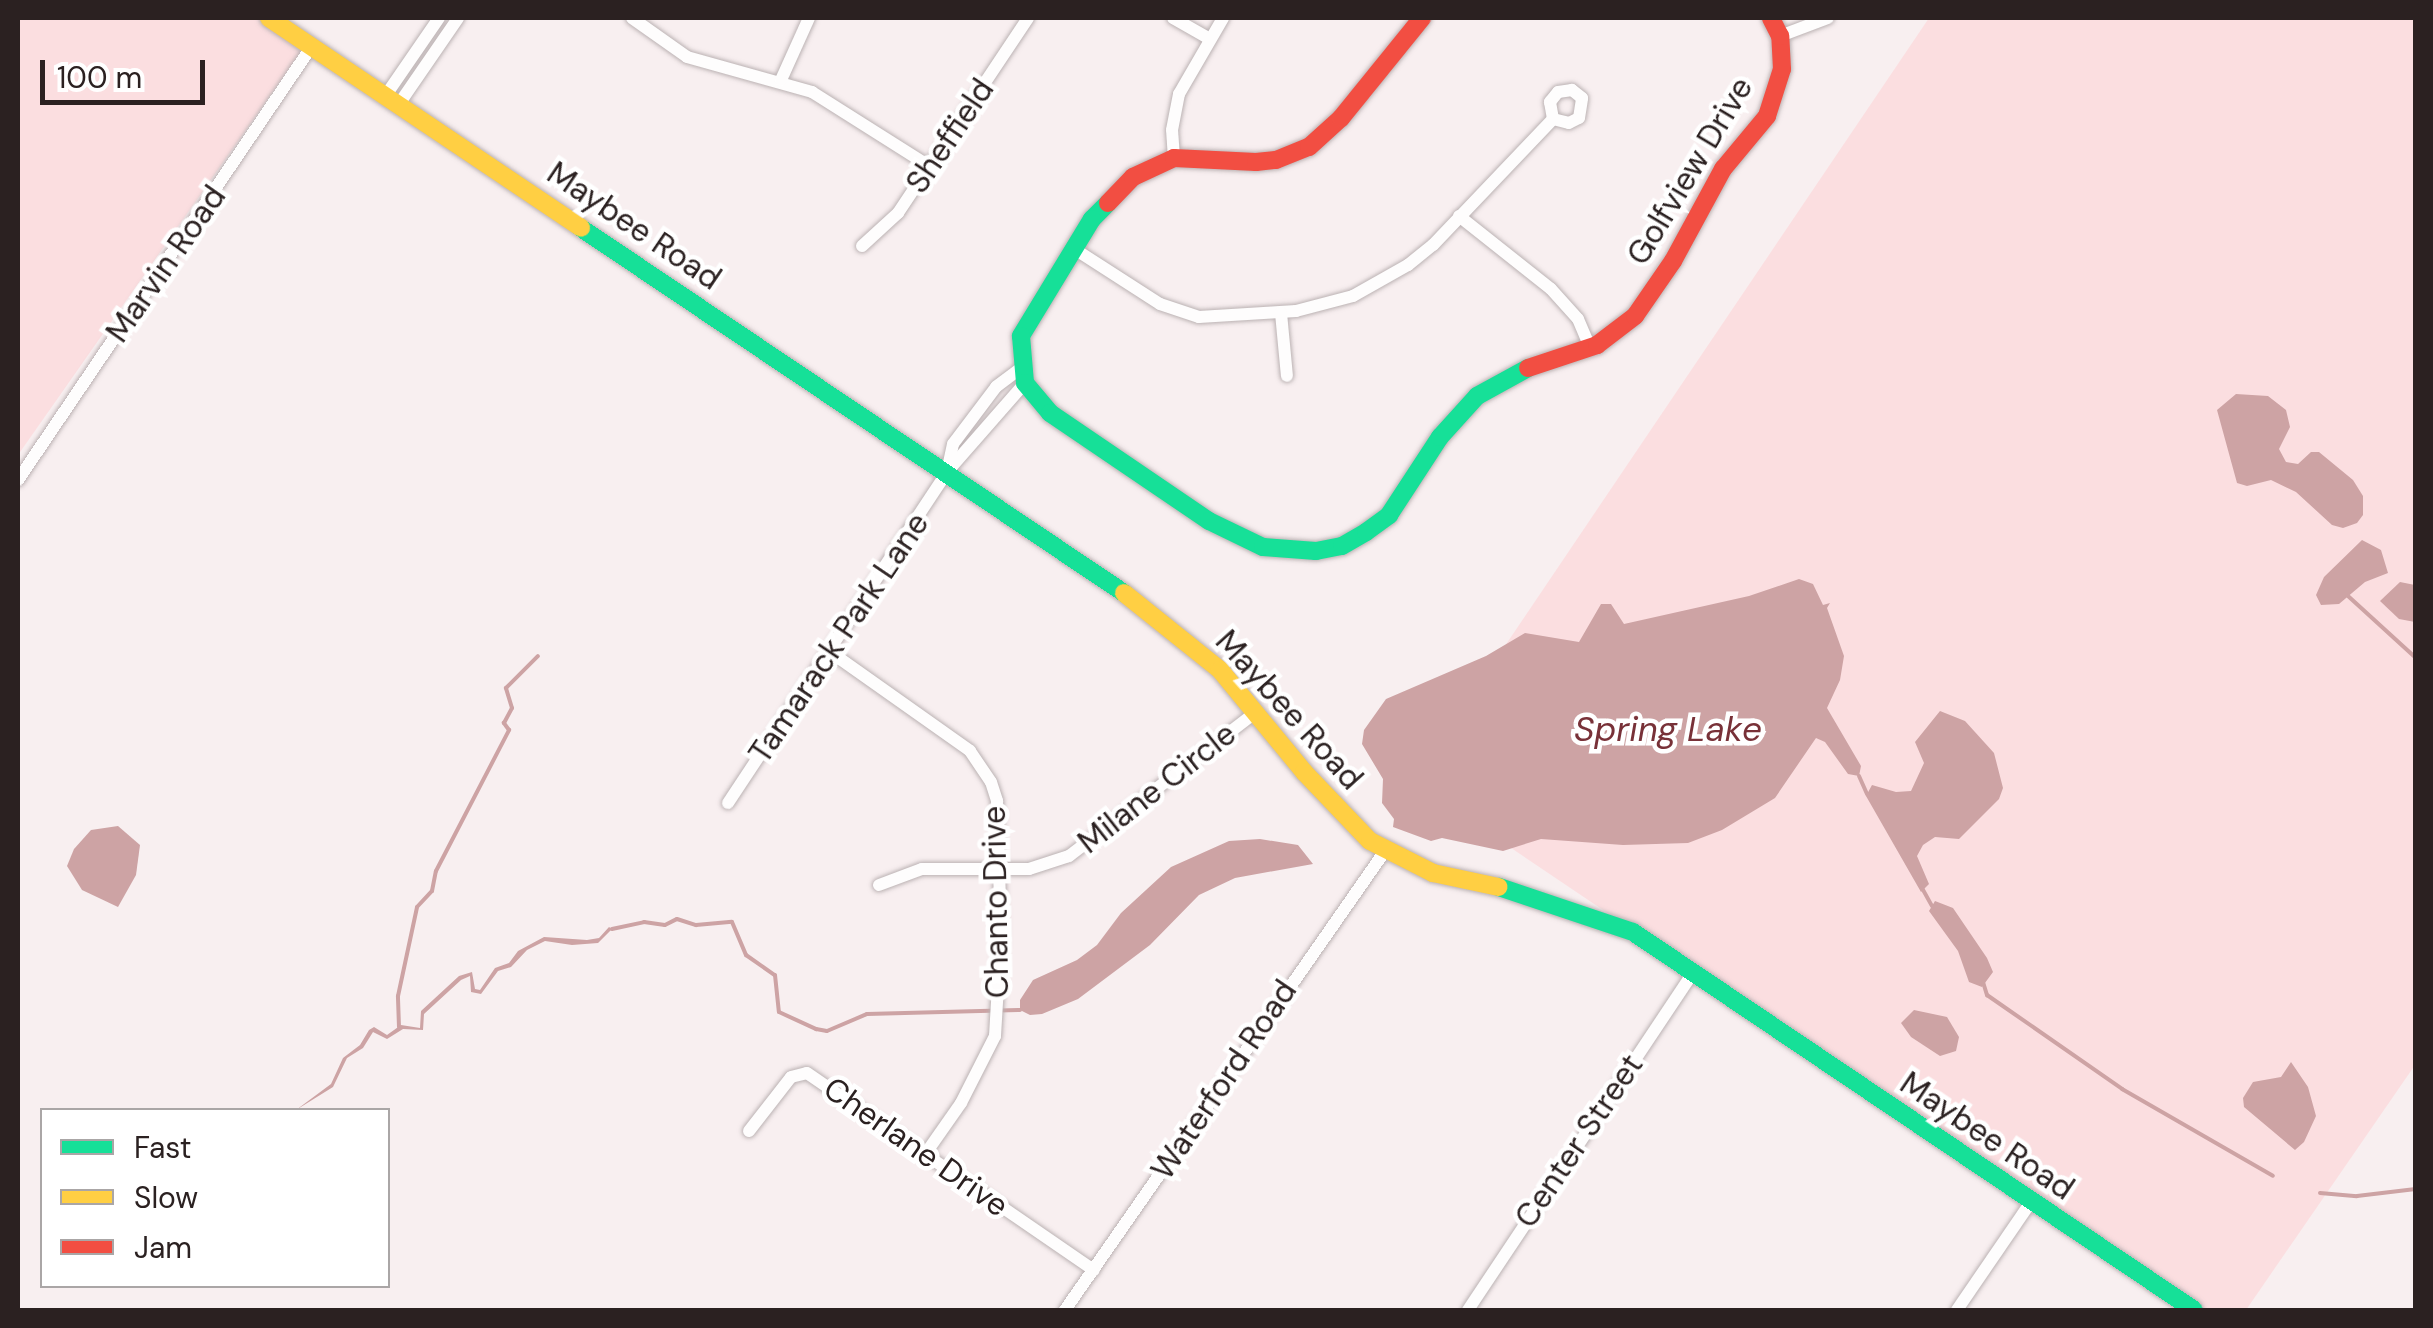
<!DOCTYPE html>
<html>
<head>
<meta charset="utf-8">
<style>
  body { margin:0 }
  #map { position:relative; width:2433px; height:1328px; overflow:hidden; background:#f8eff0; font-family:"DM Sans",sans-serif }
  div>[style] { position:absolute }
  .green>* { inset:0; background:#fbdee0 }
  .water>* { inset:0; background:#cda3a4 }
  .stream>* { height:4px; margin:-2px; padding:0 2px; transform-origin:2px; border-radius:2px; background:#cda3a4 }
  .roads { filter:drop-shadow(0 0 2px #bbb2b3) drop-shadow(0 0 2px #bbb2b3) }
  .street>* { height:12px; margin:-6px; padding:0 6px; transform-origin:6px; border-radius:6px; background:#fefdfd }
  .fast>* { height:18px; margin:-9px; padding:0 9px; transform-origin:9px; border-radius:9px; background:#16e098 }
  .slow>* { height:18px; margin:-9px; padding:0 9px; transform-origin:9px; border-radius:9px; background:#ffcf43 }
  .jam>* { height:18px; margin:-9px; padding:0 9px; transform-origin:9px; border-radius:9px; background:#f24e42 }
  span { translate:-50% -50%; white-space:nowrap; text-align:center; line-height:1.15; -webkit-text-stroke:9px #fff; paint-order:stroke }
  .street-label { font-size:32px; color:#2b2121 }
  .water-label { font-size:35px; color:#783138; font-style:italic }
  .frame { position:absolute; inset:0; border:20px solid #2b2121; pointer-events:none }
  .legend { position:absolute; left:40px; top:1108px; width:350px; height:180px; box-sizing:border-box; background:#fff; border:2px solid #aaa6a6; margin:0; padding:12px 18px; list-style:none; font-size:30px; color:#2b2121 }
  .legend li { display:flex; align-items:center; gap:20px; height:50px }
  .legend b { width:50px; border:2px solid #aaa6a6 }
  .scale { position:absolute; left:40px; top:60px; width:165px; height:45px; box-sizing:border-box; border:5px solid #2b2121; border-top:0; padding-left:12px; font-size:30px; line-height:35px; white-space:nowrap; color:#2b2121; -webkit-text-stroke:8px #fff; paint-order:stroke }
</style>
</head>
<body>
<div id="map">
  <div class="green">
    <i style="clip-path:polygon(18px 18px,261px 18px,304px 47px,18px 455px)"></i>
    <i style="clip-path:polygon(1929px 18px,2415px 18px,2415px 1065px,2246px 1310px,2197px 1310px,1413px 782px)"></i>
  </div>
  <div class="water">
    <i style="clip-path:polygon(2236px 394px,2268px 396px,2286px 410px,2290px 427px,2279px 449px,2286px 462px,2298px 464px,2311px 452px,2319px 452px,2353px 480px,2363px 496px,2363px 515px,2357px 523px,2343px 528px,2332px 525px,2296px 492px,2271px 480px,2247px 486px,2237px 483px,2217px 410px)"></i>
    <i style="clip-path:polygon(2362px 540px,2381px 550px,2388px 573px,2365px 582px,2339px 604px,2321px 605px,2316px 595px,2324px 577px)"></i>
    <i style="clip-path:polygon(1799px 579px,1813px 584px,1823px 605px,1830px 603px,1827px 608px,1844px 656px,1840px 680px,1827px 708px,1861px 766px,1859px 776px,1848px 774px,1825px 742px,1816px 738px,1775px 798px,1722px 830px,1688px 843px,1623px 845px,1541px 839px,1503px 851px,1442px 838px,1431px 841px,1393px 827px,1394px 819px,1382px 803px,1383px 779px,1362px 744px,1364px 730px,1386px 699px,1486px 656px,1525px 633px,1579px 642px,1601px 604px,1611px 604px,1624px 624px,1749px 596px)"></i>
    <i style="clip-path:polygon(2400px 582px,2415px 585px,2415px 622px,2399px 619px,2380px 601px)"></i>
    <i style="clip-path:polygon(1940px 711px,1965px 721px,1994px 753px,2003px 788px,1999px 799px,1959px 839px,1935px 837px,1923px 845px,1917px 856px,1929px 884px,1921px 892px,1866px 796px,1872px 785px,1896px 792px,1911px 791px,1924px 763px,1915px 742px)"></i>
    <i style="clip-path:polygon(118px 826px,140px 845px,136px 875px,118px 907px,82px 890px,67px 866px,74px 849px,91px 830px)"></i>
    <i style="clip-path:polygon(1260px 839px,1298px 845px,1313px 864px,1235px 878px,1199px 895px,1150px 945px,1078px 999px,1042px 1014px,1030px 1015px,1020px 1010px,1020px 1000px,1033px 980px,1077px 960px,1097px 945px,1121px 913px,1171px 867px,1229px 841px)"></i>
    <i style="clip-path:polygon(1935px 901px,1953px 908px,1987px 958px,1993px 972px,1982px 987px,1969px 982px,1958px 951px,1929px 911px)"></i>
    <i style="clip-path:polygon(609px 927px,612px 929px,598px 943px,572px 945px,545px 941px,527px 950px,511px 967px,498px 971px,481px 994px,471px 992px,470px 976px,461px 980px,424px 1014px,423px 1030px,403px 1029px,387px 1039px,373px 1032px,363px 1048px,347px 1058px,333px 1087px,296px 1110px,331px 1084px,343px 1058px,360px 1045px,369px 1030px,374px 1027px,387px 1035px,401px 1025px,420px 1028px,421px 1011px,459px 976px,472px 972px,475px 989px,480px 990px,495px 968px,509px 963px,518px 951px,544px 937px,587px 940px,599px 938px)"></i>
    <i style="clip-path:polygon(1914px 1010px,1947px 1017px,1959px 1037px,1956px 1051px,1940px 1056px,1911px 1037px,1901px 1023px)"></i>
    <i style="clip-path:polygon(2291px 1062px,2308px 1087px,2316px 1116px,2304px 1142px,2295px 1150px,2244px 1107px,2243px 1098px,2253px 1082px,2281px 1077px)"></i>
  </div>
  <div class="stream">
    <i style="left:2348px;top:596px;width:92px;rotate:42.4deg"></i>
    <i style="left:1859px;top:776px;width:20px;rotate:66deg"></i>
    <i style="left:1922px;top:888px;width:21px;rotate:61deg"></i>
    <i style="left:612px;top:929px;width:33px;rotate:-12deg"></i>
    <i style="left:644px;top:922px;width:21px;rotate:8deg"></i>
    <i style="left:665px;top:925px;width:13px;rotate:-27deg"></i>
    <i style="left:677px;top:919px;width:20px;rotate:18deg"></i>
    <i style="left:696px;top:925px;width:36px;rotate:-5deg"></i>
    <i style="left:732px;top:922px;width:36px;rotate:67deg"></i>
    <i style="left:746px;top:955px;width:35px;rotate:35deg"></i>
    <i style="left:775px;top:975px;width:37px;rotate:84deg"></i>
    <i style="left:779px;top:1012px;width:41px;rotate:24.7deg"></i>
    <i style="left:816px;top:1029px;width:11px;rotate:10deg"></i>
    <i style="left:827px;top:1031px;width:43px;rotate:-23deg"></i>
    <i style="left:867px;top:1014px;width:153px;rotate:-1.5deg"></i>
    <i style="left:1983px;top:982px;width:14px;rotate:73deg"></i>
    <i style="left:1987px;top:995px;width:165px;rotate:34.8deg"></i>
    <i style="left:2122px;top:1089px;width:174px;rotate:29.9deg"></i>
    <i style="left:399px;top:1027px;width:31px;rotate:-92deg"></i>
    <i style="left:398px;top:996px;width:91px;rotate:-77.9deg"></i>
    <i style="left:417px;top:907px;width:22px;rotate:-47deg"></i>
    <i style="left:432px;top:891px;width:20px;rotate:-79deg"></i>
    <i style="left:436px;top:871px;width:159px;rotate:-62.6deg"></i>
    <i style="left:509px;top:730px;width:9px;rotate:-126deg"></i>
    <i style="left:504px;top:723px;width:17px;rotate:-62deg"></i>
    <i style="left:512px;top:708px;width:21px;rotate:-107deg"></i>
    <i style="left:506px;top:688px;width:45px;rotate:-45deg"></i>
    <i style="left:2320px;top:1193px;width:37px;rotate:5deg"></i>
    <i style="left:2357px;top:1196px;width:59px;rotate:-6.8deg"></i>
  </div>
  <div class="roads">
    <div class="street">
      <i style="left:632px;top:18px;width:67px;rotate:35.3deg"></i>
      <i style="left:687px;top:57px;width:130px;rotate:15.6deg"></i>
      <i style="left:812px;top:92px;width:138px;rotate:32.3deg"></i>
      <i style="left:1173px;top:18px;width:40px;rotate:29.7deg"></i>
      <i style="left:1780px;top:36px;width:51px;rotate:-20.6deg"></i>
      <i style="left:781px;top:80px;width:68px;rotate:-65.7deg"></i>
      <i style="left:386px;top:95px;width:93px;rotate:-55.5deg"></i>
      <i style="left:399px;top:104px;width:104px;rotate:-55.5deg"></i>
      <i style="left:1174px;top:158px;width:28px;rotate:-94deg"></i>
      <i style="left:1172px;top:130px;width:37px;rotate:-79deg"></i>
      <i style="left:1179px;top:94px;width:88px;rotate:-59.9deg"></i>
      <i style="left:1459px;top:216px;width:117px;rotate:38.4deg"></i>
      <i style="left:1551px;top:289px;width:40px;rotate:48deg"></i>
      <i style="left:1578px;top:319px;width:30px;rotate:67deg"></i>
      <i style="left:862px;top:246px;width:49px;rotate:-42.5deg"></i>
      <i style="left:898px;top:213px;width:234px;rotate:-56.3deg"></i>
      <i style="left:1073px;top:248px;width:103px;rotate:32.8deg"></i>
      <i style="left:1160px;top:304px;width:41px;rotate:18.4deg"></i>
      <i style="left:1199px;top:317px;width:97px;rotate:-3.5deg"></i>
      <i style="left:1296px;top:311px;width:59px;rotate:-14.7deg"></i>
      <i style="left:1353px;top:296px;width:63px;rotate:-29.4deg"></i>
      <i style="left:1408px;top:265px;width:32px;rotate:-39deg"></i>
      <i style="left:1433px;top:245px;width:174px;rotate:-46.4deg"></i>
      <i style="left:1553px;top:119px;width:16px;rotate:14deg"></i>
      <i style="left:1569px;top:123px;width:11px;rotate:-27deg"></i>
      <i style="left:1579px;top:118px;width:20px;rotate:-81deg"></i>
      <i style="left:1582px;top:98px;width:13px;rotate:-141deg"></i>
      <i style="left:1572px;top:90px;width:14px;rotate:172deg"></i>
      <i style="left:1558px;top:92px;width:13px;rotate:129deg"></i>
      <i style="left:1550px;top:102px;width:17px;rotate:80deg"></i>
      <i style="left:1281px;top:313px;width:63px;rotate:84.6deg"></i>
      <i style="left:1021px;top:368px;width:31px;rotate:143deg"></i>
      <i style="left:996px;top:387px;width:71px;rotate:127deg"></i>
      <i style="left:953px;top:444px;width:29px;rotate:102deg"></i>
      <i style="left:947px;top:472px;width:118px;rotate:-48.8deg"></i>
      <i style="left:18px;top:480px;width:524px;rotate:-55.89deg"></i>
      <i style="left:829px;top:651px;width:173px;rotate:35.3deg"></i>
      <i style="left:970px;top:751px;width:37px;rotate:56deg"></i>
      <i style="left:991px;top:782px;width:20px;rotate:72deg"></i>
      <i style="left:997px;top:801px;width:134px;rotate:88.3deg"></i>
      <i style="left:1001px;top:935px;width:101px;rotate:93.4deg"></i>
      <i style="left:995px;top:1036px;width:75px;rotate:116.9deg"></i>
      <i style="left:961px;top:1103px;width:61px;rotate:125deg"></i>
      <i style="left:728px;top:803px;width:397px;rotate:-56.5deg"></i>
      <i style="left:879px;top:885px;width:46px;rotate:-20.4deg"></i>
      <i style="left:922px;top:869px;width:107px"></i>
      <i style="left:1029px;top:869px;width:42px;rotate:-18deg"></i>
      <i style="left:1069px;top:856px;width:237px;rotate:-37.6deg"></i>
      <i style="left:749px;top:1131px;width:68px;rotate:-52.1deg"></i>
      <i style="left:791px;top:1077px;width:16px;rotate:-14deg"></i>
      <i style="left:807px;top:1073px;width:348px;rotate:34.5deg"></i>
      <i style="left:1065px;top:1310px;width:560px;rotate:-55.12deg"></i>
      <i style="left:1468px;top:1310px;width:405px;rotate:-56.3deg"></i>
      <i style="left:1957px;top:1310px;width:131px;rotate:-55.6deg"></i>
    </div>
    <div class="fast">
      <i style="left:1108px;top:203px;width:23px;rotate:135deg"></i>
      <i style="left:1092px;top:219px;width:137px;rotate:121.3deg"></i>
      <i style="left:1021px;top:336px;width:47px;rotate:85.1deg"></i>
      <i style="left:1025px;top:383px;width:39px;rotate:50deg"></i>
      <i style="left:1050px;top:413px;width:192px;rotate:34.2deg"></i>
      <i style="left:1209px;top:521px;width:60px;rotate:25.7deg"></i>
      <i style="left:1263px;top:547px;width:53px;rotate:4.3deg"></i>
      <i style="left:1316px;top:551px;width:26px;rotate:-11deg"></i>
      <i style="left:1342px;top:546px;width:28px;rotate:-30deg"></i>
      <i style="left:1366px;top:532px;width:29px;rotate:-36deg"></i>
      <i style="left:1389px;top:515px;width:93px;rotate:-56.8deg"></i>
      <i style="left:1440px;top:437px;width:55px;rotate:-47.9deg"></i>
      <i style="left:1477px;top:396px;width:58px;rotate:-28.8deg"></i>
      <i style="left:581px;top:228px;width:654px;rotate:33.91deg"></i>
      <i style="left:1499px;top:887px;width:141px;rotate:18.6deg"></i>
      <i style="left:1633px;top:932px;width:676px;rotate:33.97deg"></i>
    </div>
    <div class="slow">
      <i style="left:269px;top:18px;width:376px;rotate:33.9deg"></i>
      <i style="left:1124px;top:593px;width:123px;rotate:38.7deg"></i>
      <i style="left:1220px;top:670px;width:132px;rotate:50.5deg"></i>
      <i style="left:1304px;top:772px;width:95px;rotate:46.3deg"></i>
      <i style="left:1370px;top:841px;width:71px;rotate:26.9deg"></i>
      <i style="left:1433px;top:873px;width:67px;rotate:12deg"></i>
    </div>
    <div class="jam">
      <i style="left:1108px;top:203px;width:36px;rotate:-46deg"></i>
      <i style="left:1133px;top:177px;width:45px;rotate:-24.9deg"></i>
      <i style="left:1174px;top:158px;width:82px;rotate:2.8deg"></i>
      <i style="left:1256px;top:162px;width:20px;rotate:-6deg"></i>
      <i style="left:1276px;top:160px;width:35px;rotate:-22deg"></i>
      <i style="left:1309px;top:147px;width:43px;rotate:-42.2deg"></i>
      <i style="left:1341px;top:118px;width:129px;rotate:-51deg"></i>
      <i style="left:1528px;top:368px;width:73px;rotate:-18.4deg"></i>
      <i style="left:1597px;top:345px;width:48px;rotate:-37.3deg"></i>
      <i style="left:1635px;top:316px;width:67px;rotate:-55.4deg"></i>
      <i style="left:1673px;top:261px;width:105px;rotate:-61.5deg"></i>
      <i style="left:1723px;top:169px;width:69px;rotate:-50.3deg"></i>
      <i style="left:1767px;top:116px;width:49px;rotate:-72.3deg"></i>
      <i style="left:1782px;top:69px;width:33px;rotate:-93deg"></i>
      <i style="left:1780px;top:36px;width:20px;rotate:-117deg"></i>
    </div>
  </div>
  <div class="street-label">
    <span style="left:950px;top:136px;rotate:-56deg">Sheffield</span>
    <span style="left:1690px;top:171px;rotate:-59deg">Golfview Drive</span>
    <span style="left:634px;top:226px;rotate:34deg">Maybee Road</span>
    <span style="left:166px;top:264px;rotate:-55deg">Marvin Road</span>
    <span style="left:839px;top:638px;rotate:-56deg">Tamarack Park Lane</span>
    <span style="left:1289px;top:710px;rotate:48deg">Maybee Road</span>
    <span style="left:1157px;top:788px;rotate:-38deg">Milane Circle</span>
    <span style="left:996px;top:902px;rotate:-91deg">Chanto Drive</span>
    <span style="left:1224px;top:1080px;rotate:-56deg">Waterford Road</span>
    <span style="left:1987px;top:1136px;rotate:34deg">Maybee Road</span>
    <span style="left:1579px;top:1141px;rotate:-56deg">Center Street</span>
    <span style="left:916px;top:1147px;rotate:35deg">Cherlane Drive</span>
  </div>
  <div class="water-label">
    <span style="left:1668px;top:729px">Spring Lake</span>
  </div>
  <div class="frame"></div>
  <ul class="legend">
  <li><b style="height:12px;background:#16e098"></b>Fast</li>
  <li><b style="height:12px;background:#ffcf43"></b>Slow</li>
  <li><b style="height:12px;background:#f24e42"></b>Jam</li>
  </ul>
  <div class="scale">100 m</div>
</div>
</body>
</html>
